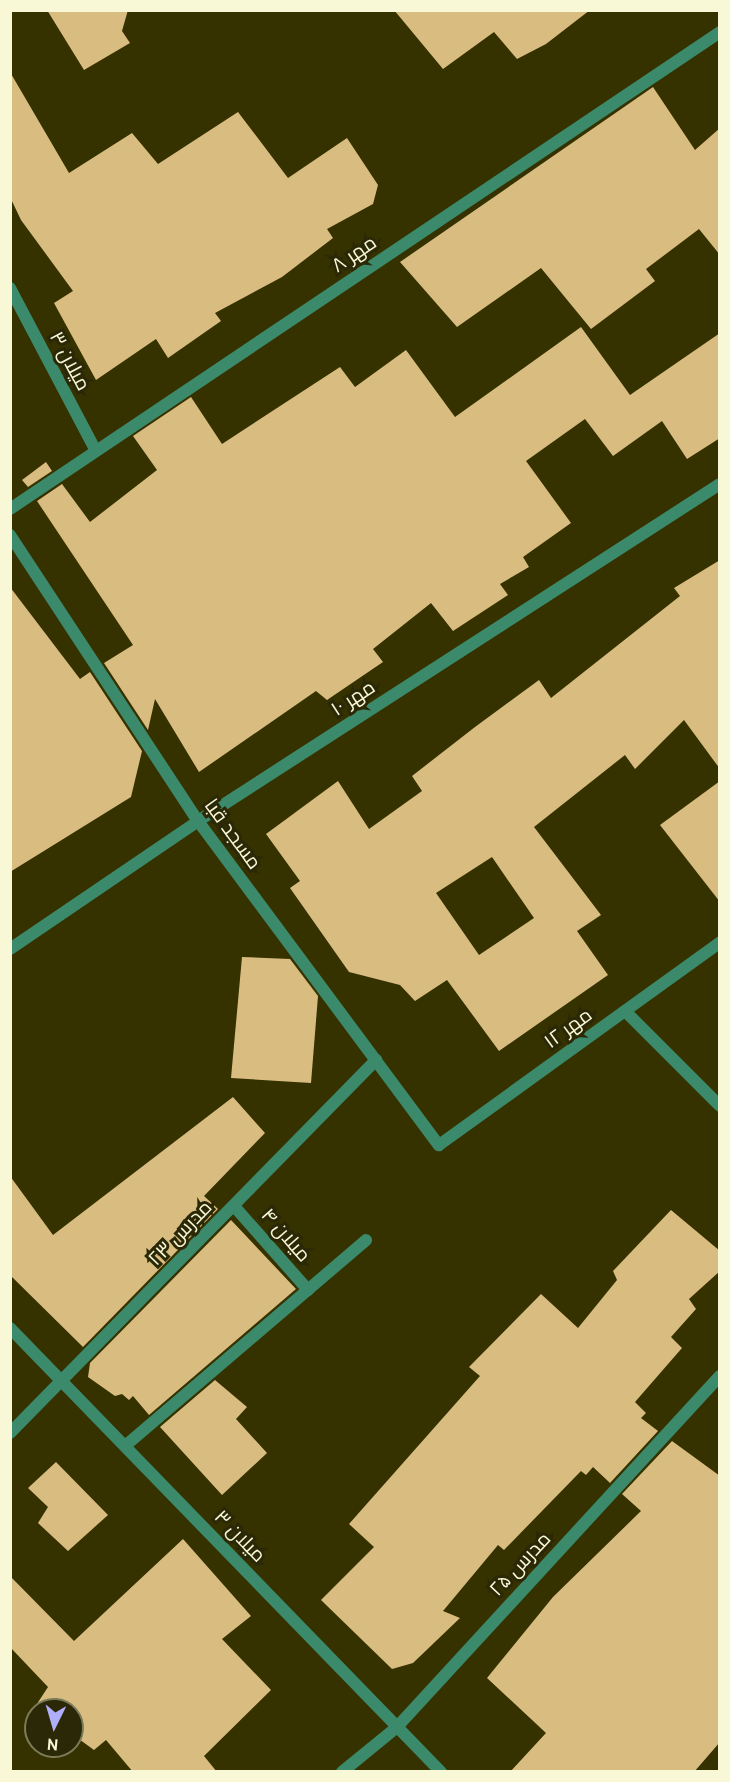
<!DOCTYPE html>
<html>
<head>
<meta charset="utf-8">
<style>
  body { margin:0 }
  #map { position:relative; width:730px; height:1782px; overflow:hidden; background:#363200; font-family:Cabin,Cairo,sans-serif }
  div>[style] { position:absolute }
  .building>* { inset:0; background:#d9bc80 }
  .service>* { height:12px; margin:-6px; padding:0 6px; transform-origin:6px; border-radius:6px; background:#3b8a6b }
  .minor>* { height:12px; margin:-6px; padding:0 6px; transform-origin:6px; border-radius:6px; background:#3b8a6b }
  span { translate:-50% -50%; white-space:nowrap; text-align:center; line-height:1.15; -webkit-text-stroke:6px #2a2806; paint-order:stroke }
  .street-label { font-size:20px; color:#f8f7d6 }
  .frame { position:absolute; inset:0; border:12px solid #f8f7d6; pointer-events:none }
  .north { position:absolute; left:24px; top:1698px; width:60px; height:60px; box-sizing:border-box; background:#2a2806; border:2px solid #7c7b59; border-radius:50%; rotate:185deg; font-size:16px; font-weight:700; line-height:24px; text-align:center; color:#f8f7d6 }
  .north::after { content:''; display:block; margin:auto; width:21px; height:27px; background:#b0aefa; clip-path:polygon(50% 0,100% 100%,50% 72%,0 100%) }
</style>
</head>
<body>
<div id="map">
  <div class="building">
    <i style="clip-path:polygon(47px 10px,128px 10px,122px 31px,130px 43px,84px 70px)"></i>
    <i style="clip-path:polygon(394px 10px,590px 10px,546px 44px,517px 59px,494px 32px,443px 69px)"></i>
    <i style="clip-path:polygon(10px 72px,69px 173px,132px 133px,158px 164px,238px 112px,288px 178px,347px 138px,378px 185px,373px 204px,327px 229px,333px 238px,282px 277px,215px 313px,221px 321px,168px 358px,156px 339px,96px 380px,54px 303px,73px 291px,21px 220px,10px 197px)"></i>
    <i style="clip-path:polygon(653px 87px,695px 150px,720px 128px,720px 255px,699px 229px,646px 269px,655px 281px,591px 329px,541px 268px,457px 327px,400px 262px)"></i>
    <i style="clip-path:polygon(581px 327px,630px 395px,720px 333px,720px 438px,687px 459px,662px 421px,613px 456px,585px 419px,526px 461px,571px 523px,523px 557px,529px 567px,500px 584px,508px 595px,453px 631px,431px 603px,373px 649px,383px 662px,327px 700px,316px 691px,199px 772px,155px 699px,148px 730px,104px 663px,133px 645px,37px 501px,62px 484px,90px 522px,157px 470px,133px 436px,191px 397px,222px 444px,340px 367px,355px 387px,406px 350px,455px 417px)"></i>
    <i style="clip-path:polygon(46px 462px,52px 471px,28px 487px,22px 480px)"></i>
    <i style="clip-path:polygon(evenodd,720px 560px,720px 769px,684px 720px,635px 769px,625px 755px,534px 827px,601px 915px,577px 931px,608px 975px,499px 1051px,447px 980px,415px 1001px,400px 985px,349px 972px,290px 888px,300px 881px,266px 834px,338px 781px,369px 829px,422px 791px,412px 776px,475px 727px,539px 680px,551px 698px,680px 596px,674px 588px,720px 560px,492px 857px,534px 918px,479px 955px,436px 893px,492px 857px)"></i>
    <i style="clip-path:polygon(10px 587px,80px 679px,90px 672px,142px 751px,131px 797px,10px 872px)"></i>
    <i style="clip-path:polygon(720px 781px,720px 902px,660px 825px)"></i>
    <i style="clip-path:polygon(242px 957px,290px 959px,318px 996px,311px 1083px,231px 1078px)"></i>
    <i style="clip-path:polygon(233px 1097px,265px 1133px,204px 1196px,218px 1209px,83px 1347px,10px 1275px,10px 1176px,53px 1235px)"></i>
    <i style="clip-path:polygon(671px 1210px,720px 1251px,720px 1271px,689px 1299px,696px 1309px,671px 1337px,682px 1348px,635px 1402px,646px 1413px,641px 1418px,658px 1431px,610px 1483px,593px 1467px,586px 1475px,581px 1471px,504px 1550px,498px 1545px,443px 1611px,460px 1618px,413px 1663px,392px 1669px,321px 1600px,374px 1547px,349px 1524px,480px 1376px,469px 1367px,541px 1294px,578px 1328px,617px 1280px,613px 1271px)"></i>
    <i style="clip-path:polygon(231px 1220px,296px 1289px,149px 1415px,133px 1396px,129px 1400px,122px 1394px,115px 1396px,88px 1377px,90px 1363px)"></i>
    <i style="clip-path:polygon(215px 1380px,247px 1407px,236px 1419px,267px 1453px,222px 1495px,160px 1427px)"></i>
    <i style="clip-path:polygon(672px 1441px,720px 1476px,720px 1742px,694px 1772px,510px 1772px,546px 1733px,487px 1678px,553px 1597px,641px 1511px,622px 1494px)"></i>
    <i style="clip-path:polygon(56px 1462px,108px 1515px,68px 1551px,38px 1523px,48px 1507px,28px 1488px)"></i>
    <i style="clip-path:polygon(183px 1539px,251px 1616px,222px 1639px,271px 1690px,204px 1756px,217px 1772px,133px 1772px,106px 1740px,94px 1750px,72px 1734px,72px 1710px,33px 1710px,48px 1687px,10px 1647px,10px 1576px,74px 1641px)"></i>
  </div>
  <div class="service">
    <i style="left:625px;top:1011px;width:134px;rotate:45deg"></i>
  </div>
  <div class="minor">
    <i style="left:10px;top:288px;width:184px;rotate:62.2deg"></i>
    <i style="left:10px;top:509px;width:855px;rotate:-33.89deg"></i>
    <i style="left:10px;top:535px;width:342px;rotate:56.7deg"></i>
    <i style="left:198px;top:821px;width:404px;rotate:53.4deg"></i>
    <i style="left:439px;top:1145px;width:347px;rotate:-35.8deg"></i>
    <i style="left:10px;top:949px;width:227px;rotate:-34.2deg"></i>
    <i style="left:198px;top:821px;width:621px;rotate:-32.85deg"></i>
    <i style="left:234px;top:1206px;width:112px;rotate:48.6deg"></i>
    <i style="left:10px;top:1328px;width:619px;rotate:45.85deg"></i>
    <i style="left:10px;top:1433px;width:523px;rotate:-45.54deg"></i>
    <i style="left:125px;top:1446px;width:317px;rotate:-40.5deg"></i>
    <i style="left:342px;top:1772px;width:71px;rotate:-39.3deg"></i>
    <i style="left:397px;top:1727px;width:477px;rotate:-47.4deg"></i>
  </div>
  <div class="street-label">
    <span style="left:354px;top:254px;rotate:-34deg">مهر ۸</span>
    <span style="left:70px;top:361px;rotate:62deg">میلان ۳</span>
    <span style="left:353px;top:698px;rotate:-33deg">مهر ۱۰</span>
    <span style="left:233px;top:834px;rotate:54deg">مسجد قبا</span>
    <span style="left:568px;top:1028px;rotate:-36deg">مهر ۱۲</span>
    <span style="left:180px;top:1233px;rotate:-46deg">مدرس ۲۳</span>
    <span style="left:286px;top:1235px;rotate:49deg">میلان ۴</span>
    <span style="left:240px;top:1536px;rotate:46deg">میلان ۳</span>
    <span style="left:520px;top:1564px;rotate:-47deg">مدرس ۲۵</span>
  </div>
  <div class="frame"></div>
  <div class="north">N</div>
</div>
</body>
</html>
